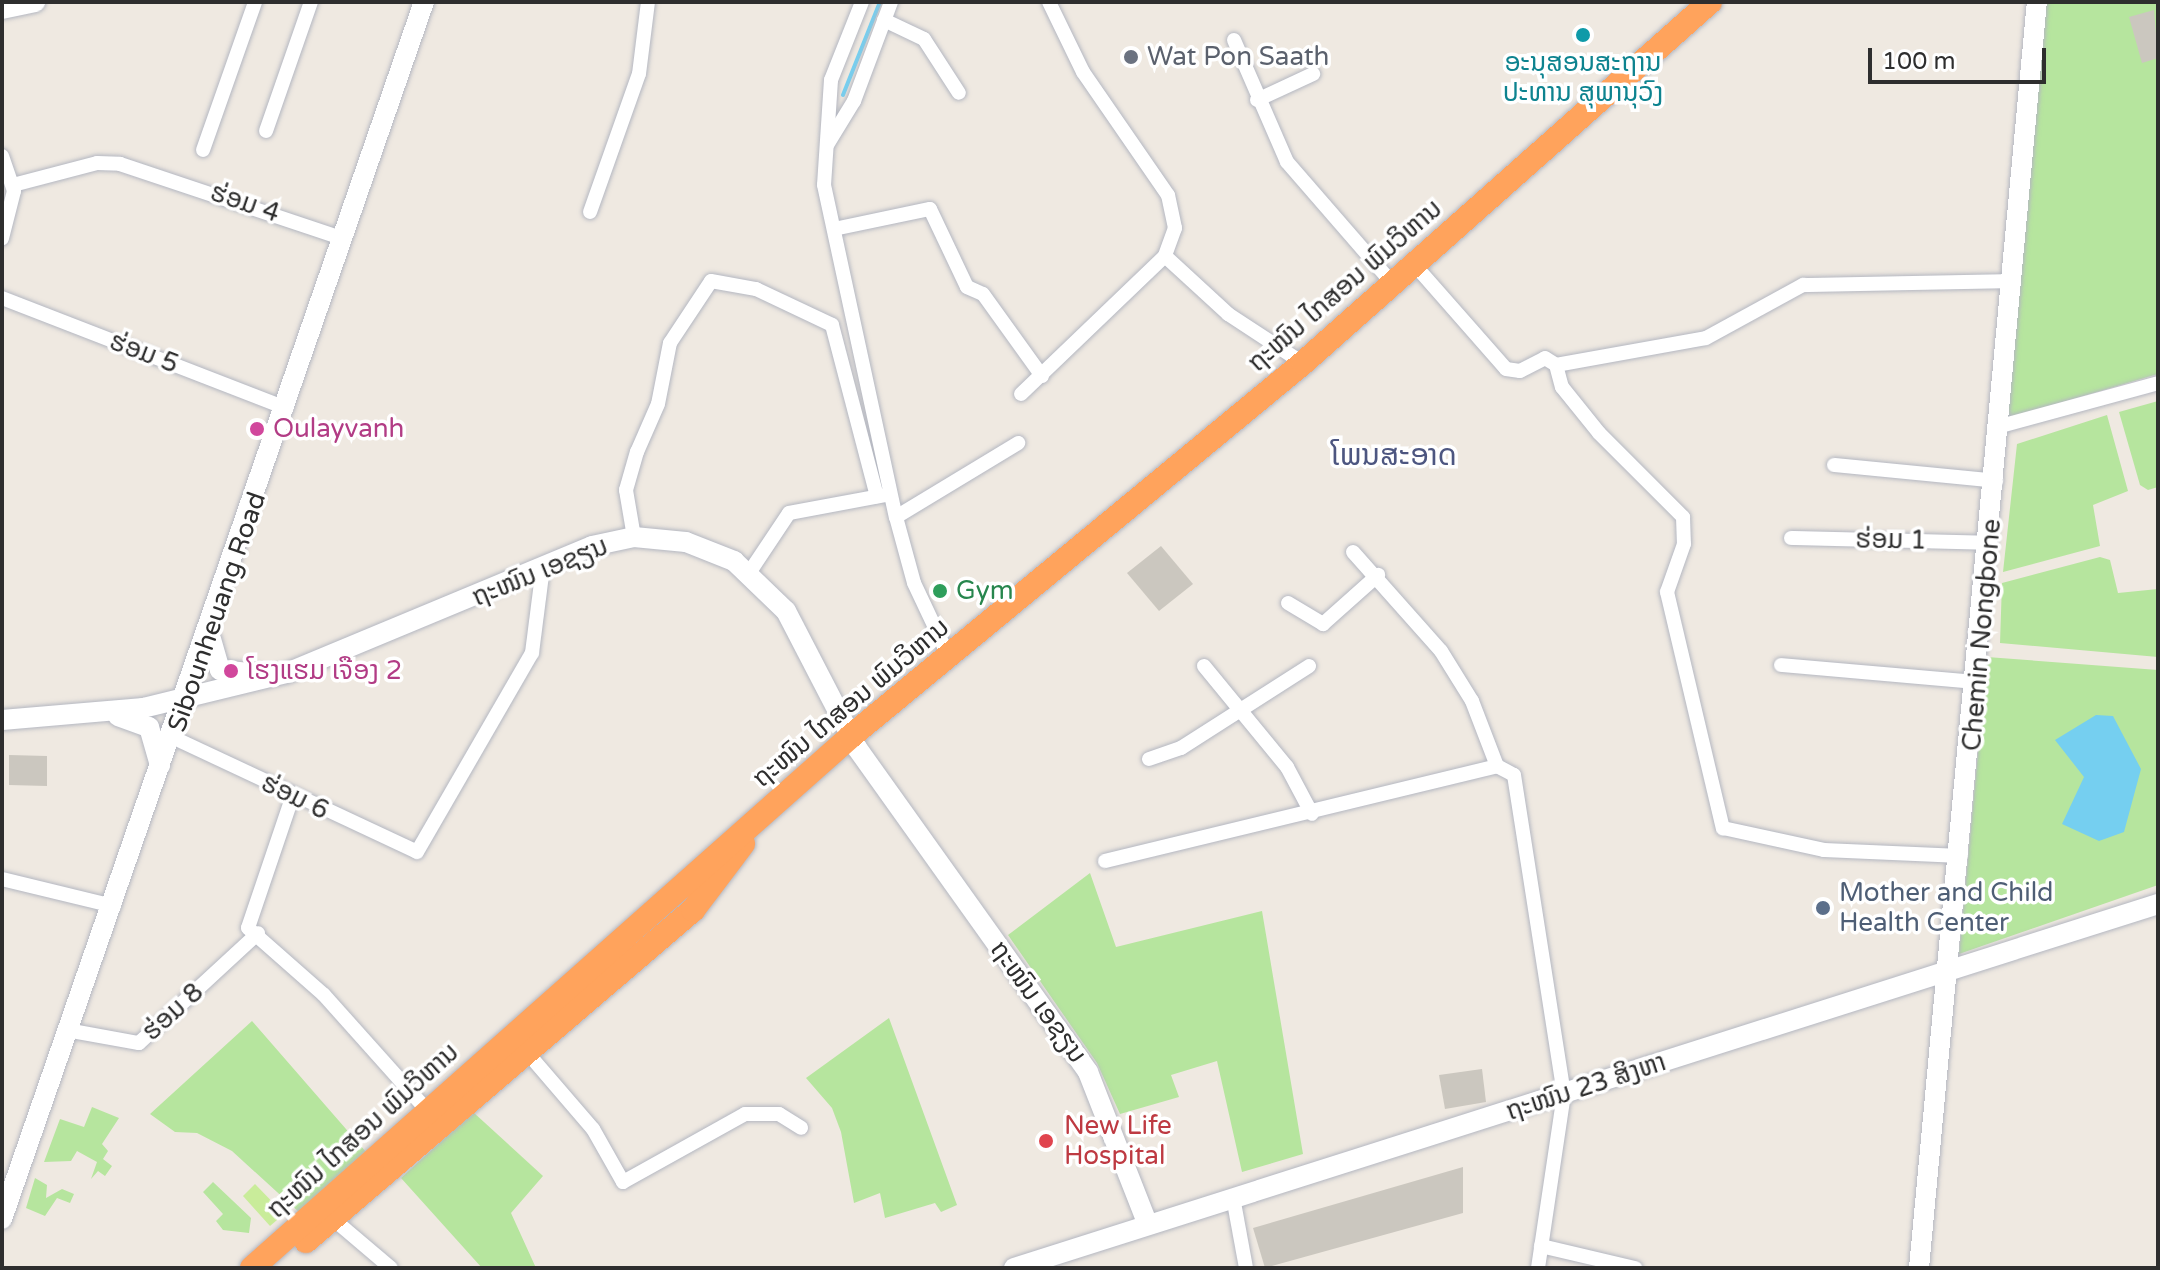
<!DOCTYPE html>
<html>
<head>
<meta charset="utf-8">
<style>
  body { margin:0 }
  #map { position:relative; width:2160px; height:1270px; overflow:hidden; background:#efe9e1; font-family:"Varela Round","Noto Sans Lao",sans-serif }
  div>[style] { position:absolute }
  .green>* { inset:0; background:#b6e59e }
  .pitch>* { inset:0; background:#c9ec9a }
  .water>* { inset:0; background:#75cff0 }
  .stream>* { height:4px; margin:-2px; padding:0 2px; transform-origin:2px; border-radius:2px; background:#75cff0 }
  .building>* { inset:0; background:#cbc7bf }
  .roads { filter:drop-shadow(0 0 2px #b4b7c1) drop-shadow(0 0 2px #b4b7c1) }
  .street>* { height:14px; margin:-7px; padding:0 7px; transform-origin:7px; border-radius:7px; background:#fff }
  .secondary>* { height:20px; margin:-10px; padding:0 10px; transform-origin:10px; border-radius:10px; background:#fff }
  .highway>* { height:24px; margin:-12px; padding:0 12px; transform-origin:12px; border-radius:12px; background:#ffa35c }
  .dots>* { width:22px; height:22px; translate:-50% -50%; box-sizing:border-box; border:4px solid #fff; border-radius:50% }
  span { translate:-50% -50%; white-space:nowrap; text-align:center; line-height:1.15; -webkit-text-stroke:7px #fff; paint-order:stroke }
  .worship-label { font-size:26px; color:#5b616d }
  .left { translate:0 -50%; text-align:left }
  .culture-label { font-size:26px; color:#0d838f }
  .street-label { font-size:26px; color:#2e2e2e }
  .hotel-label { font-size:26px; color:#b23c85 }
  .leisure-label { font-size:26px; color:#27864d }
  .service-label { font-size:26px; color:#4e5e75 }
  .health-label { font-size:26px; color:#be3a42 }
  .quarter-label { font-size:30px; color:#4d5680 }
  .frame { position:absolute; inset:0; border:4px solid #2e2e2e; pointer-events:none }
  .scale { position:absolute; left:1868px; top:48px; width:178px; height:36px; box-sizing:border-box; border:4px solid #2e2e2e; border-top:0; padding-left:10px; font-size:24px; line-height:28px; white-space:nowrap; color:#2e2e2e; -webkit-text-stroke:6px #fff; paint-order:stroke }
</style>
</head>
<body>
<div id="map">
  <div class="green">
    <i style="clip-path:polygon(2043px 2px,2158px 2px,2158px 374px,2008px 418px)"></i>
    <i style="clip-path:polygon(2158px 401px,2158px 487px,2148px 490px,2140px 485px,2119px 412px)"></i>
    <i style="clip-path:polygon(2107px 415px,2128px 491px,2093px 505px,2100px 546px,2003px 572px,2017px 444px)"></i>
    <i style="clip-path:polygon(2100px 557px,2110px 560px,2118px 593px,2158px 589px,2158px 657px,2000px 643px,2002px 583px)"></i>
    <i style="clip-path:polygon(1987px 657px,2158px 670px,2158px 885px,1959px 954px)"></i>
    <i style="clip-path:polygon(1090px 873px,1116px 947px,1262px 911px,1303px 1154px,1242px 1172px,1217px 1061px,1171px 1075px,1179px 1097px,1120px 1114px,1097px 1063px,1008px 935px)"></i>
    <i style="clip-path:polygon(889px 1018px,957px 1205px,941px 1212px,935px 1203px,885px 1218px,880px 1193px,854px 1203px,841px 1132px,832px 1108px,806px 1078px)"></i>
    <i style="clip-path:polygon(252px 1021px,366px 1152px,300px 1213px,232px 1151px,197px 1133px,175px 1132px,150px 1114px)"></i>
    <i style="clip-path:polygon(92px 1107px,119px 1118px,102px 1144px,108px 1151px,103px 1159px,112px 1166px,105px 1176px,98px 1171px,91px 1179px,97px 1162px,77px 1151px,71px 1161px,44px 1162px,60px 1119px,84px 1127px)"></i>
    <i style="clip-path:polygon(473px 1112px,543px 1176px,511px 1213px,536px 1268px,482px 1268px,401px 1178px)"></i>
    <i style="clip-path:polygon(35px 1178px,47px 1185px,46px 1198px,62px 1189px,74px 1194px,70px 1203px,57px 1198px,45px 1216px,26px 1208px)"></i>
    <i style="clip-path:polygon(213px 1182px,251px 1218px,249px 1233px,223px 1230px,216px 1221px,223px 1214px,203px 1192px)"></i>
  </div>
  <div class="pitch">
    <i style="clip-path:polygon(255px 1184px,284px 1214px,270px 1226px,243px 1196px)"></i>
  </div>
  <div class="water">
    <i style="clip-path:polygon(2096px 715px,2113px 716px,2141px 769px,2124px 832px,2099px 841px,2062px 824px,2084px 777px,2055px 740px)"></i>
  </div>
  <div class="stream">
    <i style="left:843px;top:95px;width:100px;rotate:-68.3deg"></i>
  </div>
  <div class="building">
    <i style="clip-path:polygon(2154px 10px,2158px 58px,2142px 63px,2129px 17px)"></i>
    <i style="clip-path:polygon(1161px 546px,1193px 584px,1159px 611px,1127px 573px)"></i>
    <i style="clip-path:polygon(9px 755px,47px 756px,47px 786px,9px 785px)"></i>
    <i style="clip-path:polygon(1482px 1069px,1486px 1102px,1445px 1109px,1439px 1075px)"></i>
    <i style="clip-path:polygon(1463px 1167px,1463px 1213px,1265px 1268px,1253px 1228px)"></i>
  </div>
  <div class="roads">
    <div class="street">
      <i style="left:862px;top:2px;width:84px;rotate:111.7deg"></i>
      <i style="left:831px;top:80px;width:105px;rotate:93.8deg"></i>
      <i style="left:824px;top:185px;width:340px;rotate:77.8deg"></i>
      <i style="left:896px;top:517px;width:68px;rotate:74.7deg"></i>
      <i style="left:914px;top:583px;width:82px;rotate:64.7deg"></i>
      <i style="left:1049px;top:2px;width:78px;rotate:64.1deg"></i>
      <i style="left:1083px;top:72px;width:150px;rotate:55.4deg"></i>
      <i style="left:1168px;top:195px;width:34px;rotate:78deg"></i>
      <i style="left:1175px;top:228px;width:30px;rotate:110deg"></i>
      <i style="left:1165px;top:256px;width:86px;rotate:42.6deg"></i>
      <i style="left:1228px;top:314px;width:90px;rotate:33.2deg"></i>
      <i style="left:884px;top:20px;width:44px;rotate:25.4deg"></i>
      <i style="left:924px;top:39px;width:64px;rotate:57.1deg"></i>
      <i style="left:1234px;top:40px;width:133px;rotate:66.5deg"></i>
      <i style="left:1287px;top:162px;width:160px;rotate:49deg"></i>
      <i style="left:1257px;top:100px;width:62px;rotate:-24.9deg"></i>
      <i style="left:266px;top:131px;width:137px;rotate:-70.8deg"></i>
      <i style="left:827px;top:145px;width:52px;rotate:-58.5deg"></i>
      <i style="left:854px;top:101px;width:106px;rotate:-69.5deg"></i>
      <i style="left:203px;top:150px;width:157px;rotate:-70.6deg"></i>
      <i style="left:2px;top:156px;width:37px;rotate:71deg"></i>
      <i style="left:14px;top:191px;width:49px;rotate:104.3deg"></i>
      <i style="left:13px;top:185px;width:87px;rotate:-14.7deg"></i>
      <i style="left:97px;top:163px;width:23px;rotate:2deg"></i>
      <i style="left:120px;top:164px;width:233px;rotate:18.5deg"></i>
      <i style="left:590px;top:212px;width:146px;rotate:-70.5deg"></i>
      <i style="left:639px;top:74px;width:73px;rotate:-82.9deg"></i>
      <i style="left:834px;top:229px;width:98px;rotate:-11.8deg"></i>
      <i style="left:930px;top:209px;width:86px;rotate:64.6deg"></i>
      <i style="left:967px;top:287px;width:17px;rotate:24deg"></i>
      <i style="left:983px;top:294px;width:101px;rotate:54.3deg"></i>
      <i style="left:1420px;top:271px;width:130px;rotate:48.7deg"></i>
      <i style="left:1506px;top:369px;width:14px;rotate:8deg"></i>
      <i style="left:1520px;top:371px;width:28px;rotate:-27deg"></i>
      <i style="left:1545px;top:358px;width:13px;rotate:32deg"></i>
      <i style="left:1556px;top:365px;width:23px;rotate:75deg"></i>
      <i style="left:1562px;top:387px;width:59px;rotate:51.2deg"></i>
      <i style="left:1599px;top:433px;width:119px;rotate:45deg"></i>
      <i style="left:1683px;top:517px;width:27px;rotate:88deg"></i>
      <i style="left:1684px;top:544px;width:51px;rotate:109.5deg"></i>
      <i style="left:1667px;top:592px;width:243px;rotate:76.7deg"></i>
      <i style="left:1723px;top:828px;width:103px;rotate:12.3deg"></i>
      <i style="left:1824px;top:850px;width:137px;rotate:2.5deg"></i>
      <i style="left:2px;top:298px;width:305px;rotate:21.2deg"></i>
      <i style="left:1556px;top:365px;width:152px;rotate:-10.2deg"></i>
      <i style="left:1706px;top:338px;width:111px;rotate:-28.7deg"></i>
      <i style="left:1803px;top:285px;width:206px;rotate:-1.1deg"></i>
      <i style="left:1021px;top:394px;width:199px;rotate:-43.8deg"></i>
      <i style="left:2001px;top:426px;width:163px;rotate:-15.3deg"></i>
      <i style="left:1834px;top:465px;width:163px;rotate:5.6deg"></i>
      <i style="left:896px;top:517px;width:143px;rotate:-31.2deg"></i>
      <i style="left:634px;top:537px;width:48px;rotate:-99.7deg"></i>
      <i style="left:626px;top:490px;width:40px;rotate:-74deg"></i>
      <i style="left:637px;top:452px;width:52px;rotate:-66.4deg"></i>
      <i style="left:658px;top:404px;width:62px;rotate:-78.9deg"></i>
      <i style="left:670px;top:343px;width:74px;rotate:-56.5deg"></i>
      <i style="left:711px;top:281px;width:46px;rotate:10.1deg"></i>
      <i style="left:756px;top:289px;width:84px;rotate:25.3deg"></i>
      <i style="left:832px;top:325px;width:177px;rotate:75.3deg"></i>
      <i style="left:1791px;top:538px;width:199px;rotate:1.4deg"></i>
      <i style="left:1353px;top:552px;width:132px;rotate:48.4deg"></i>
      <i style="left:1441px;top:651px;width:59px;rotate:58.2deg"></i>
      <i style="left:1472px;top:701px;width:70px;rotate:69deg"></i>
      <i style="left:1497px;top:766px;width:19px;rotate:28deg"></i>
      <i style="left:1514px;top:775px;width:323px;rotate:81.1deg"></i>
      <i style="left:1564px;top:1094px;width:176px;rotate:98.5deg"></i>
      <i style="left:749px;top:573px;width:72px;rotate:-56.3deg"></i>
      <i style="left:789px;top:513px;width:99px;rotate:-10.5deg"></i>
      <i style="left:1288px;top:603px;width:41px;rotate:31deg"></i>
      <i style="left:1323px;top:624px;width:74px;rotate:-41.7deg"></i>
      <i style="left:1781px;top:665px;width:197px;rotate:5deg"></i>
      <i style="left:1204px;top:666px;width:131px;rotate:50.6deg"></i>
      <i style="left:1287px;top:767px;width:53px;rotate:62deg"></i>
      <i style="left:174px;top:738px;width:268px;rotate:25.1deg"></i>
      <i style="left:417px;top:852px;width:230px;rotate:-60deg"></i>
      <i style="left:532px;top:653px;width:87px;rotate:-82.7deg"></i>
      <i style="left:1149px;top:759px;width:34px;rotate:-19deg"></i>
      <i style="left:1181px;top:748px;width:152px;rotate:-32.6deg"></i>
      <i style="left:293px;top:795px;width:140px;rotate:108.7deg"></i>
      <i style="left:248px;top:928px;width:101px;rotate:41.4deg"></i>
      <i style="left:324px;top:995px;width:154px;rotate:48.2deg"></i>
      <i style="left:1105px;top:861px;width:403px;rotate:-13.6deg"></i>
      <i style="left:2px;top:879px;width:115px;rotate:13.6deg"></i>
      <i style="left:72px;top:1031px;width:68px;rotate:10.2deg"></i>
      <i style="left:139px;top:1043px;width:162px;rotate:-42.7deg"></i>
      <i style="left:525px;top:1050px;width:104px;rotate:49.3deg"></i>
      <i style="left:593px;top:1129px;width:61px;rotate:60.5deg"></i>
      <i style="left:623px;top:1182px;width:140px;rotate:-29.1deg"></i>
      <i style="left:745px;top:1114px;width:34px"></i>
      <i style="left:779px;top:1114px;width:26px;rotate:32deg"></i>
      <i style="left:1233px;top:1197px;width:72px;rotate:79.6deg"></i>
      <i style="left:332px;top:1218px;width:77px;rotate:40.3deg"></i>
      <i style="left:1541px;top:1246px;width:97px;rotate:13.2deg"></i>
    </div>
    <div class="secondary">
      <i style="left:2px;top:9px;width:34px;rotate:-12deg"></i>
      <i style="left:211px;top:639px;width:32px;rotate:74deg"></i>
      <i style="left:220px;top:670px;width:38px;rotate:6deg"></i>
      <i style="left:118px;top:716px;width:33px;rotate:20deg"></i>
      <i style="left:149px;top:727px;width:40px;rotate:74deg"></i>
      <i style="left:2px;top:720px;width:142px;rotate:-4.9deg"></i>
      <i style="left:143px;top:708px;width:148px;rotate:-13.7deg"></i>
      <i style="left:287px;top:673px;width:330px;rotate:-22.6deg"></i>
      <i style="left:592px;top:546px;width:43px;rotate:-12.1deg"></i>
      <i style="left:634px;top:537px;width:52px;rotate:5.5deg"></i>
      <i style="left:686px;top:542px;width:52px;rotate:21.6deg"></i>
      <i style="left:734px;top:561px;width:72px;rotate:43.9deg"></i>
      <i style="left:786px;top:611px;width:154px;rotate:62.6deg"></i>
      <i style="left:857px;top:748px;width:398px;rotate:54.5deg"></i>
      <i style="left:1088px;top:1072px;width:164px;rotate:68.6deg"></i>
      <i style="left:2px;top:1219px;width:1288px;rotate:-70.88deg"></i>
      <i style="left:1014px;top:1268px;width:1201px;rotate:-17.65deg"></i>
      <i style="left:1919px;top:1268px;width:1271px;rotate:-84.68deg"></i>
    </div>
    <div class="highway">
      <i style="left:306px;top:1241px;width:509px;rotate:-40.54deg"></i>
      <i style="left:693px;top:910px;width:83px;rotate:-52.9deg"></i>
      <i style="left:252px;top:1268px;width:800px;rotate:-41.6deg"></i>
      <i style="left:850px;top:737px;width:587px;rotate:-39.54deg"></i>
      <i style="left:1303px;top:363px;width:544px;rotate:-41.57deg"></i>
    </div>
  </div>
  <div class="dots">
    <i style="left:1583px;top:35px;background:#0f9aa8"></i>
    <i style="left:1131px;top:57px;background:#6b7280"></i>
    <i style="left:257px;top:429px;background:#d1479c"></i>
    <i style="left:940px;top:591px;background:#2e9e5b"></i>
    <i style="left:231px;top:671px;background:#d1479c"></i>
    <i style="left:1823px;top:908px;background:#5c6f8a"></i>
    <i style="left:1046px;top:1141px;background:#e0444e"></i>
  </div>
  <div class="worship-label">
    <span class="left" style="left:1147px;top:57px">Wat Pon Saath</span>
  </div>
  <div class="culture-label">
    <span style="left:1583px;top:78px">ອະນຸສອນສະຖານ<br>ປະທານ ສຸພານຸວົງ</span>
  </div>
  <div class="street-label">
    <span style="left:245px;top:203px;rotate:19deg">ຮ່ອມ 4</span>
    <span style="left:1345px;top:286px;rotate:-41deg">ຖະໜົນ ໄກສອນ ພົມວິຫານ</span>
    <span style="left:144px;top:353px;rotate:21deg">ຮ່ອມ 5</span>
    <span style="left:1891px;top:540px;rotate:1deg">ຮ່ອມ 1</span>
    <span style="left:540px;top:572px;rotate:-22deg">ຖະໜົນ ເອຊຽນ</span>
    <span style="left:217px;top:612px;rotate:-71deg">Sibounheuang Road</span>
    <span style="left:1982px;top:635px;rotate:-85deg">Chemin Nongbone</span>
    <span style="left:851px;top:703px;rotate:-40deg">ຖະໜົນ ໄກສອນ ພົມວິຫານ</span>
    <span style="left:295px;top:797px;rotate:26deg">ຮ່ອມ 6</span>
    <span style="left:1038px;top:1002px;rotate:54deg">ຖະໜົນ ເອຊຽນ</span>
    <span style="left:173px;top:1012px;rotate:-42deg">ຮ່ອມ 8</span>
    <span style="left:1586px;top:1087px;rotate:-18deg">ຖະໜົນ 23 ສິງຫາ</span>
    <span style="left:363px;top:1131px;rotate:-42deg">ຖະໜົນ ໄກສອນ ພົມວິຫານ</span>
  </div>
  <div class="hotel-label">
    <span class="left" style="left:273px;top:429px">Oulayvanh</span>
    <span class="left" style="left:247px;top:671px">ໂຮງແຮມ ເຈືອງ 2</span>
  </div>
  <div class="leisure-label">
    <span class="left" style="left:956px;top:591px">Gym</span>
  </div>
  <div class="service-label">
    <span class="left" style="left:1839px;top:908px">Mother and Child<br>Health Center</span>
  </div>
  <div class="health-label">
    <span class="left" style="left:1064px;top:1141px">New Life<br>Hospital</span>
  </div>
  <div class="quarter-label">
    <span style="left:1394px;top:456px">ໂພນສະອາດ</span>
  </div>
  <div class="frame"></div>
  <div class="scale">100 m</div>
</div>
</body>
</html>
